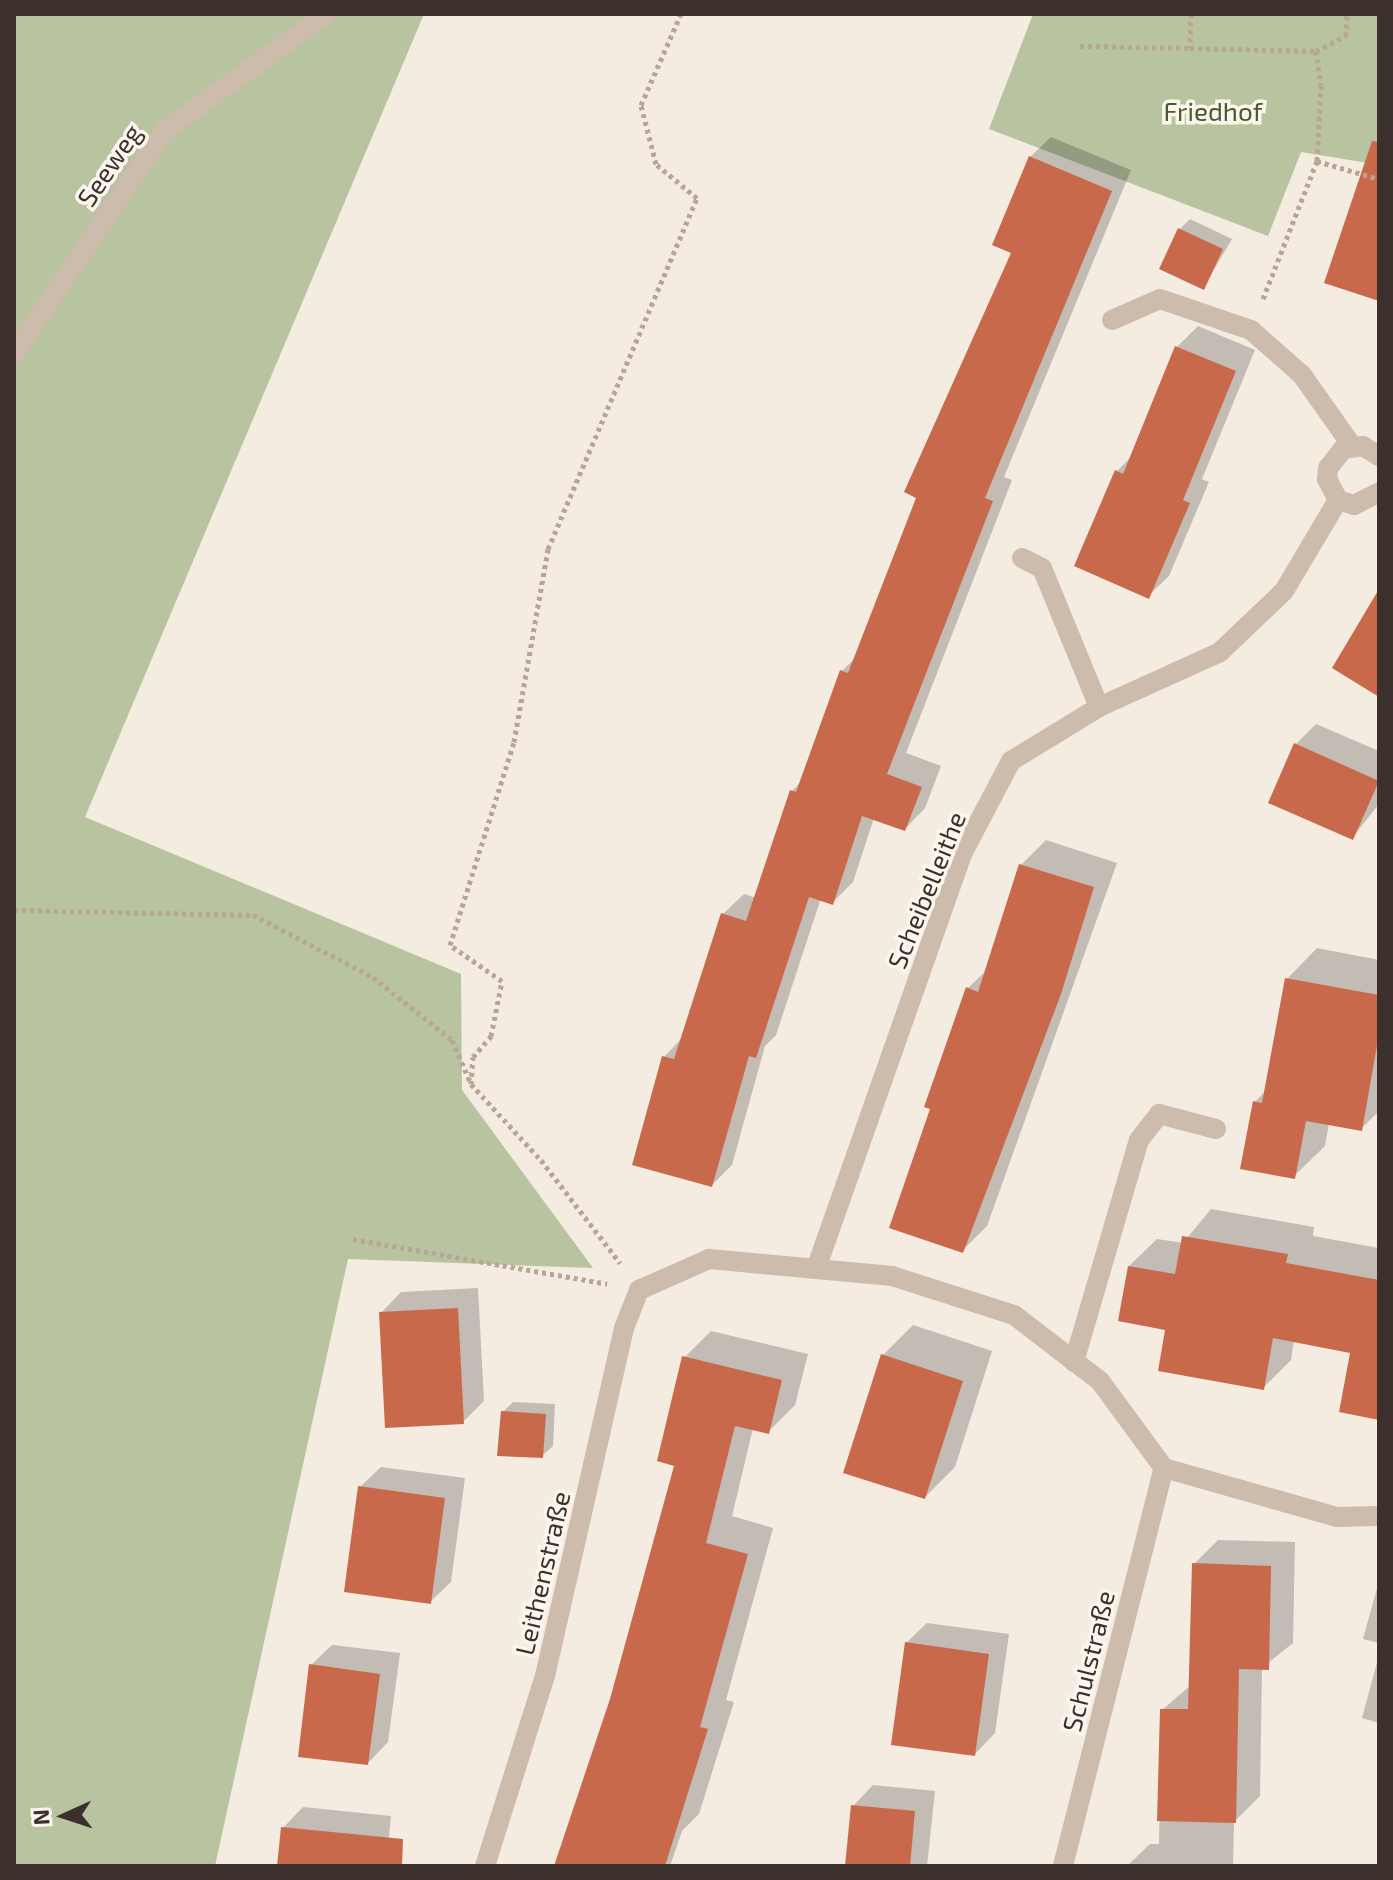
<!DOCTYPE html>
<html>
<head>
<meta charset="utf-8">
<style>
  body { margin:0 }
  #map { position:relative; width:1393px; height:1880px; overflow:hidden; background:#f4ebe1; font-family:"Exo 2",sans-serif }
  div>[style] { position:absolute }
  .green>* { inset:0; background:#b8c4a0 }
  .shadow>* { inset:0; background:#0003 }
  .building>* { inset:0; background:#c8694b }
  .path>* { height:5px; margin-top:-2.5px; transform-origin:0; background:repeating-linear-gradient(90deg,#b9a596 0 4px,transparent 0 8px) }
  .minor>* { height:20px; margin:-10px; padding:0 10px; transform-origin:10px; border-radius:10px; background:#cdbbac }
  span { translate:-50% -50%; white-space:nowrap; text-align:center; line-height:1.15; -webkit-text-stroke:7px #fbf5ee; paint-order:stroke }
  .park-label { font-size:26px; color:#4a5a2e }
  .street-label { font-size:26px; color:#3b302b }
  .frame { position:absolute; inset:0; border:16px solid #3b302b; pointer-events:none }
  .north { position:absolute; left:24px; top:1776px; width:80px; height:80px; -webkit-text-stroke:6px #fbf5ee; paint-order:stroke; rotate:267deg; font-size:22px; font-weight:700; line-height:32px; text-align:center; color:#3b302b }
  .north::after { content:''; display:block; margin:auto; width:28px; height:36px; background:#3b302b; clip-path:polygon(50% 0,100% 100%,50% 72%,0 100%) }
</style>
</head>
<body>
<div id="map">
  <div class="green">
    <i style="clip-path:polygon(14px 14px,424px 14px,85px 817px,461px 974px,462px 1090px,593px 1268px,348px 1259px,215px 1866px,14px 1866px)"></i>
    <i style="clip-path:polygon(1033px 14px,1379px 14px,1379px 143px,1374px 164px,1301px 152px,1268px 236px,989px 129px)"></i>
  </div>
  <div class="shadow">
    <i style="clip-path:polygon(1051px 137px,1131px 170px,1004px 477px,1012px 480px,906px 753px,941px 766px,925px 808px,905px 829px,874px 818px,853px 882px,833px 902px,821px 898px,776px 1035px,765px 1046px,732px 1165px,712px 1185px,664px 1057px,682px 1038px,723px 914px,744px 894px,756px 898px,792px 791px,802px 781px,842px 671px,856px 657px,1013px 252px,1030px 157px)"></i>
    <i style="clip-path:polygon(1190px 219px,1232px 239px,1203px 288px,1180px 229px)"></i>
    <i style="clip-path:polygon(1198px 326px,1255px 350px,1202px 479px,1209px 482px,1169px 576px,1148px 596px,1116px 472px,1132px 456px,1177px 347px)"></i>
    <i style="clip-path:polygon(1316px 724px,1379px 751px,1379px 804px,1352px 838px,1296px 744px)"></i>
    <i style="clip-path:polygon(1046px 840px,1117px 863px,987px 1226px,962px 1251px,933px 1108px,968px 988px,988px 969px,1021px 865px)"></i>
    <i style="clip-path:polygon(1317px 948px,1379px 960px,1379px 1111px,1361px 1129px,1329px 1123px,1325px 1146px,1294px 1176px,1255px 1102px,1267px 1089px,1287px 979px)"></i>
    <i style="clip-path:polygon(1211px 1209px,1314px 1227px,1313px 1236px,1379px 1248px,1379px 1418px,1352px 1351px,1294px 1340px,1291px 1360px,1263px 1388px,1168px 1328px,1129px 1266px,1157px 1239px,1183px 1243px)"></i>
    <i style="clip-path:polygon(478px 1288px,484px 1401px,463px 1422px,381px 1313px,401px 1292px)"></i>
    <i style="clip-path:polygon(913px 1325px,992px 1351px,955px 1467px,925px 1497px,882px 1356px)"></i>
    <i style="clip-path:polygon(711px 1331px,808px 1354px,795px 1405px,768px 1432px,753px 1428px,732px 1516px,773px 1528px,726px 1700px,734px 1702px,699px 1814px,682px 1831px,670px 1866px,555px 1866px,612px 1700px,677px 1464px,684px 1358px)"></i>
    <i style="clip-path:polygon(513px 1402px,555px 1404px,553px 1446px,542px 1456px,503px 1412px)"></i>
    <i style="clip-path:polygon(381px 1467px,465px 1478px,451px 1582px,430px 1602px,360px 1487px)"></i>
    <i style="clip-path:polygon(1218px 1540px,1295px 1542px,1293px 1643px,1262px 1668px,1260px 1796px,1234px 1822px,1233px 1866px,1127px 1866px,1150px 1844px,1159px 1844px,1162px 1710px,1191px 1685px,1194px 1564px)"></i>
    <i style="clip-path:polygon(1379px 1581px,1379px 1643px,1363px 1639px)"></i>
    <i style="clip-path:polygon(927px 1623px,1009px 1634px,995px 1733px,975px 1754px,906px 1643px)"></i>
    <i style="clip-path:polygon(332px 1645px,400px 1653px,388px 1742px,368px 1763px,311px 1665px)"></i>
    <i style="clip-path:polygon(1379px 1655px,1379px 1723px,1362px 1718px)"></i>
    <i style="clip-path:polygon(873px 1785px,935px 1791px,927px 1866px,847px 1866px,853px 1806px)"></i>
    <i style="clip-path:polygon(303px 1807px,391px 1816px,386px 1866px,279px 1866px,283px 1828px)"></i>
  </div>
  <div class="building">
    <i style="clip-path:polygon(1372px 141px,1379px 142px,1379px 301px,1324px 283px)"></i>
    <i style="clip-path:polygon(1029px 156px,1112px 191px,985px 498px,993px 501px,887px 774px,922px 787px,905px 831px,862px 816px,833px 905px,809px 897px,756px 1058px,749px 1056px,712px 1187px,632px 1165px,662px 1056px,674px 1059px,721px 913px,746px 921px,790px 790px,796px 792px,840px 670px,848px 673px,916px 498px,904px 492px,1011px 253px,992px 245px)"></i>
    <i style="clip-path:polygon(1178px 228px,1223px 249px,1204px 290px,1159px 269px)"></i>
    <i style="clip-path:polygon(1175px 346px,1236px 371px,1183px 500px,1190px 503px,1149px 599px,1074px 566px,1115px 470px,1123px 474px)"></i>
    <i style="clip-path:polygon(1379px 589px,1379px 697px,1332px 668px)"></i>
    <i style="clip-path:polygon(1294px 743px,1379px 781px,1353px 840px,1268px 803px)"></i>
    <i style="clip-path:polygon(1019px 864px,1094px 887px,1061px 994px,963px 1253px,889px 1228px,930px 1109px,924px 1107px,966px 987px,978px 992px)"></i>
    <i style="clip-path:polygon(1285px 978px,1379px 995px,1379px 1034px,1362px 1131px,1306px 1121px,1295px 1179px,1240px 1169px,1253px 1101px,1262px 1103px)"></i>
    <i style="clip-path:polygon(1182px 1236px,1288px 1254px,1286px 1263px,1379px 1280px,1379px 1420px,1339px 1412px,1350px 1353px,1273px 1338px,1264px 1390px,1158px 1371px,1165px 1330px,1118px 1321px,1128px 1266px,1175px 1274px)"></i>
    <i style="clip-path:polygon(458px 1308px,464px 1424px,385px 1428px,379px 1312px)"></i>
    <i style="clip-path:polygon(881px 1354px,963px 1381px,925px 1499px,843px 1473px)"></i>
    <i style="clip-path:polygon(682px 1356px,782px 1380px,769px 1434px,735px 1426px,706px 1543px,748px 1554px,700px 1727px,708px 1729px,665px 1866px,554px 1866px,610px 1699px,674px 1466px,657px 1461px)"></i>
    <i style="clip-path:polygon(501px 1411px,546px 1414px,543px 1458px,497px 1456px)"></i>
    <i style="clip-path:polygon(358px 1486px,445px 1498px,431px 1604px,344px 1592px)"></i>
    <i style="clip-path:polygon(1192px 1563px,1271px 1566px,1269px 1670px,1239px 1669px,1236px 1823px,1157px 1821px,1160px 1709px,1188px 1709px)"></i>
    <i style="clip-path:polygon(905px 1642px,989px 1654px,975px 1756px,891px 1745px)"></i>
    <i style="clip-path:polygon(309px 1664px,380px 1674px,368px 1765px,298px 1757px)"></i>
    <i style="clip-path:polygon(851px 1805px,915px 1811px,910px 1866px,845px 1866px)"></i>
    <i style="clip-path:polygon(281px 1827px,403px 1839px,402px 1866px,277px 1866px)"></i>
  </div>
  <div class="path">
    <i style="left:1191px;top:14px;width:34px;rotate:92deg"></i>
    <i style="left:1190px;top:48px;width:126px;rotate:1.4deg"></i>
    <i style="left:1316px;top:51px;width:34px;rotate:82deg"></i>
    <i style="left:1321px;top:85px;width:76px;rotate:93deg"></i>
    <i style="left:1317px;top:161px;width:148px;rotate:111.4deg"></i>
    <i style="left:1080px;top:46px;width:110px;rotate:1deg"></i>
    <i style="left:1316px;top:51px;width:34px;rotate:-27deg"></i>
    <i style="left:1346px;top:36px;width:22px;rotate:-87deg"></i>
    <i style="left:1317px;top:161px;width:65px;rotate:16.2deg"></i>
    <i style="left:14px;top:910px;width:239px;rotate:1.2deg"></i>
    <i style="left:253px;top:915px;width:135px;rotate:27.3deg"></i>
    <i style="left:373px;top:977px;width:101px;rotate:38.6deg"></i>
    <i style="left:452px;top:1040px;width:48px;rotate:66.6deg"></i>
    <i style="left:471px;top:1084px;width:103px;rotate:47.4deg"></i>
    <i style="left:541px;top:1160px;width:130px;rotate:52.5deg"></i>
    <i style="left:471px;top:1084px;width:27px;rotate:-86deg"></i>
    <i style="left:473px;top:1057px;width:28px;rotate:-49deg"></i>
    <i style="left:491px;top:1036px;width:56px;rotate:-78.7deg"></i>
    <i style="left:502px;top:981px;width:63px;rotate:-145.3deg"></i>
    <i style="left:450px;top:945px;width:213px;rotate:-72.5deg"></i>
    <i style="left:514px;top:742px;width:196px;rotate:-80deg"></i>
    <i style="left:548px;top:549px;width:381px;rotate:-67deg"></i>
    <i style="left:697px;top:198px;width:53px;rotate:-140.3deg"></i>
    <i style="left:656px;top:164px;width:61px;rotate:-104.3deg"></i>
    <i style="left:641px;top:105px;width:99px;rotate:-66.3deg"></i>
    <i style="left:353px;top:1239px;width:258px;rotate:10deg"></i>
  </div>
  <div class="minor">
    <i style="left:1112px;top:320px;width:52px;rotate:-23.6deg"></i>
    <i style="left:1160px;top:299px;width:96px;rotate:18.8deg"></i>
    <i style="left:1251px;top:330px;width:68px;rotate:41.4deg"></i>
    <i style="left:1302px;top:375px;width:87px;rotate:54.8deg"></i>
    <i style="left:14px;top:354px;width:269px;rotate:-56.1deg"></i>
    <i style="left:164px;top:131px;width:200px;rotate:-35.8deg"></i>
    <i style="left:1379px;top:456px;width:19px;rotate:-148deg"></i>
    <i style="left:1363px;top:446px;width:20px;rotate:171deg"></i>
    <i style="left:1343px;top:449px;width:24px;rotate:128deg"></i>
    <i style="left:1328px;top:468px;width:11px;rotate:95deg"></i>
    <i style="left:1327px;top:479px;width:24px;rotate:62deg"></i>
    <i style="left:1338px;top:500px;width:17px;rotate:17deg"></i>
    <i style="left:1354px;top:505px;width:28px;rotate:-27deg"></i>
    <i style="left:1022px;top:558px;width:22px;rotate:27deg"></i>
    <i style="left:1042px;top:568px;width:150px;rotate:67.7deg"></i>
    <i style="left:817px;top:1266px;width:439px;rotate:-70.6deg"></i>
    <i style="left:963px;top:852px;width:103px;rotate:-62.2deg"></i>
    <i style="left:1011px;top:761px;width:103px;rotate:-31.5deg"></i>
    <i style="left:1099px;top:707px;width:133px;rotate:-24.4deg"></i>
    <i style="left:1220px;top:652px;width:88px;rotate:-43.6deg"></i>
    <i style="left:1284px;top:591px;width:106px;rotate:-59.3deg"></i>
    <i style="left:1074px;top:1362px;width:231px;rotate:-73.7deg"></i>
    <i style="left:1139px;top:1140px;width:33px;rotate:-52deg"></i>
    <i style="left:1159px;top:1114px;width:59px;rotate:14.7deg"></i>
    <i style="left:485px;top:1866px;width:199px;rotate:-72.5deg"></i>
    <i style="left:545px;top:1676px;width:357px;rotate:-77.2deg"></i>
    <i style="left:624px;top:1328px;width:41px;rotate:-68.5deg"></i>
    <i style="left:639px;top:1290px;width:77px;rotate:-23.9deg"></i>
    <i style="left:709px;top:1259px;width:184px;rotate:5.3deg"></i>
    <i style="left:892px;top:1276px;width:128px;rotate:17.7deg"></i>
    <i style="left:1014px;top:1315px;width:108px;rotate:37.5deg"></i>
    <i style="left:1100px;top:1381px;width:108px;rotate:53.7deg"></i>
    <i style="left:1164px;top:1468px;width:180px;rotate:15.8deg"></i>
    <i style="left:1337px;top:1517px;width:42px;rotate:-1.4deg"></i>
    <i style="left:1063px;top:1866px;width:411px;rotate:-75.8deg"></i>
  </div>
  <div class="park-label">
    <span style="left:1213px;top:111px">Friedhof</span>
  </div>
  <div class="street-label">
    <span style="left:109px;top:165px;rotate:-56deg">Seeweg</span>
    <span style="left:926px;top:890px;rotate:-68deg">Scheibelleithe</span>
    <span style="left:542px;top:1573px;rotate:-77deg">Leithenstraße</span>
    <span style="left:1088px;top:1661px;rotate:-76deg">Schulstraße</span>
  </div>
  <div class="frame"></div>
  <div class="north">N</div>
</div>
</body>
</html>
